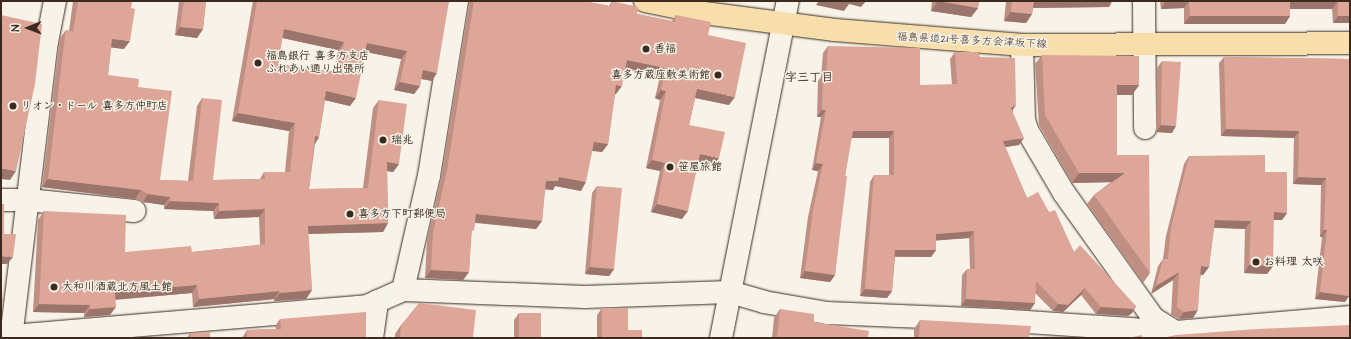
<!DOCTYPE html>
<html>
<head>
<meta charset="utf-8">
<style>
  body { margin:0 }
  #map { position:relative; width:1351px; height:339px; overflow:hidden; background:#f7f3e8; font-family:"Architects Daughter","Klee One",sans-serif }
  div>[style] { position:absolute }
  .roads { filter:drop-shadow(0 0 1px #3b2a1e) drop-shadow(0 0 1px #3b2a1e) }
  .minor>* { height:22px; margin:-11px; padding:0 11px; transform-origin:11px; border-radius:11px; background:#f7f3e8 }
  .major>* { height:22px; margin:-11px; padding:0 11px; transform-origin:11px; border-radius:11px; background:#f8deab }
  .wall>* { inset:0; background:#bf8f84 }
  .shaded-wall>* { inset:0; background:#9b746b }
  .building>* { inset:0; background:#dea699 }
  .dots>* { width:11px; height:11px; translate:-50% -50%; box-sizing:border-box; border:2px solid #f7f3e8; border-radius:50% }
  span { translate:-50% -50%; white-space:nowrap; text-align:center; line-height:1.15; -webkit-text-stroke:3px #f7f3e8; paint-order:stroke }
  .street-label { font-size:11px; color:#3b2a1e }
  .poi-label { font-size:11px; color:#3b2a1e; font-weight:700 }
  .left { translate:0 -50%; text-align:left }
  .right { translate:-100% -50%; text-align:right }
  .neighbourhood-label { font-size:12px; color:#3b2a1e; font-weight:700 }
  .frame { position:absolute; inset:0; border:2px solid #3b2a1e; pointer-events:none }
  .north { position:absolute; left:8px; top:8px; width:40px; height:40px; -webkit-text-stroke:3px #f7f3e8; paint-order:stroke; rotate:269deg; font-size:11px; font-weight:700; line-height:16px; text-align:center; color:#3b2a1e }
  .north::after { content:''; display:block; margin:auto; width:14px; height:18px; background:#3b2a1e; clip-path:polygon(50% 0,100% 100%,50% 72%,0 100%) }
</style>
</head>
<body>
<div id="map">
  <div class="roads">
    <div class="minor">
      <i style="left:1144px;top:1px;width:127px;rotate:89.5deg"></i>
      <i style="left:1022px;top:45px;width:75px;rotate:88.5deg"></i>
      <i style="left:1024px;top:120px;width:10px;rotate:73deg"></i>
      <i style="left:1027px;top:130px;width:73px;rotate:59.6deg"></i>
      <i style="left:1064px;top:193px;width:153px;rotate:54.5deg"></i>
      <i style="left:1153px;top:318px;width:25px;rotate:32deg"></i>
      <i style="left:1px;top:200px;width:27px"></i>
      <i style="left:28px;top:200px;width:107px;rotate:5.9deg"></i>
      <i style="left:403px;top:290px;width:117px;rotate:-77.2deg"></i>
      <i style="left:429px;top:176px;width:177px;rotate:-80.9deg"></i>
      <i style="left:12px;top:336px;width:356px;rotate:-4.8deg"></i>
      <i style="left:367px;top:306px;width:39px;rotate:-24deg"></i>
      <i style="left:403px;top:290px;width:182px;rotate:2.2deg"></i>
      <i style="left:585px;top:297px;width:145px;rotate:-2deg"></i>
      <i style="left:730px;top:292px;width:35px;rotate:16deg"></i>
      <i style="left:764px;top:302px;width:64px;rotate:9.9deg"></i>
      <i style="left:827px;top:313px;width:169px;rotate:2.4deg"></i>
      <i style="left:996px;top:320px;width:180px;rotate:3.8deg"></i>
      <i style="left:1176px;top:332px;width:175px;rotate:-4.9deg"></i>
      <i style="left:11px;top:338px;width:298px;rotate:-83.1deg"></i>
      <i style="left:47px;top:42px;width:42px;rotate:-79deg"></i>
      <i style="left:372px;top:338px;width:37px;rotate:-82deg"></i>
      <i style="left:721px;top:338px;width:344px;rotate:-78.8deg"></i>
    </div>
    <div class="major">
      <i style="left:645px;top:1px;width:60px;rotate:11.5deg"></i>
      <i style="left:704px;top:13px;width:132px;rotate:7.4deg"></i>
      <i style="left:835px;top:30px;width:188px;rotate:4.6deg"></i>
      <i style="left:1022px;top:45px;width:328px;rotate:-0.3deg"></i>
    </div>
  </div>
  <div class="wall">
    <i style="clip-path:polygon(evenodd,73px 1px,132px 1px,124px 49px,111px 47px,108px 75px,138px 87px,160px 180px,188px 181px,197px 106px,202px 98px,213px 180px,260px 179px,264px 172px,285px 172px,289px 131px,232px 121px,253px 1px,449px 1px,432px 81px,421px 79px,420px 86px,414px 94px,394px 90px,401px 59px,365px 52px,350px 106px,325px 100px,319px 137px,315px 144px,309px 189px,363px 188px,373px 108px,379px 100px,399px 164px,393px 172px,387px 171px,388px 223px,383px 232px,308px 234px,312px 290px,306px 299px,274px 301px,274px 299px,193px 307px,192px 293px,115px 300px,110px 315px,84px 317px,84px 313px,33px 312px,38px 220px,44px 211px,125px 252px,192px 252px,260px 245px,259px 217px,214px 219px,213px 211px,164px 209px,164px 205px,143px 202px,135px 199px,42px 187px,59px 44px,60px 38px,66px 30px,69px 31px,73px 1px,282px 38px,338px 50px,334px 72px,278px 64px,282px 38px)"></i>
    <i style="clip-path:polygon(179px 1px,206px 1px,203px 29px,197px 38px,175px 35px)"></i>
    <i style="clip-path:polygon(469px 1px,583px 1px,609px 6px,612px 1px,637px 14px,672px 21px,676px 15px,708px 35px,729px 105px,695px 98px,689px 125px,714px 166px,698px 162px,682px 219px,651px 212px,660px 171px,646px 168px,660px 100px,655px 98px,660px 76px,625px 69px,616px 94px,615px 94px,608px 144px,602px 152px,592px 151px,581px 191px,555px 186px,553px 190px,545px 189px,542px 221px,536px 229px,475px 223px,471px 234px,469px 272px,463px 280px,425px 278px,427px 240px,441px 178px,469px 3px)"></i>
    <i style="clip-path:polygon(932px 1px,979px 1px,978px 8px,971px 17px,931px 11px)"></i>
    <i style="clip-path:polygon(1006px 1px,1112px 1px,1109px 7px,1033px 8px,1032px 14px,1026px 23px,1004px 21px)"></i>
    <i style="clip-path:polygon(1160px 1px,1350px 1px,1350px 23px,1333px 23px,1332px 9px,1290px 9px,1290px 16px,1285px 24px,1184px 24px,1184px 8px,1161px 9px)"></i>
    <i style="clip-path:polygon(828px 46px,920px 85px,952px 85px,950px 59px,955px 52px,980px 57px,1016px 105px,1012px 111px,1019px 145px,1005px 147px,1027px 198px,1049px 212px,1074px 252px,1132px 313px,1128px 316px,1096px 314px,1081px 295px,1063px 312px,1053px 311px,1035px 293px,1035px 303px,1030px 310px,961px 306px,962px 275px,967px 269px,970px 269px,969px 238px,936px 240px,936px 250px,931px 257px,895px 257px,892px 291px,887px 298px,860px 296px,870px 182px,874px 175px,889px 175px,889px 138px,851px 138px,845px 176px,835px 275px,830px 282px,800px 278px,808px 217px,818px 171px,812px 170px,821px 117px,817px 117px,818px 81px,821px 77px,823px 53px)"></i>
    <i style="clip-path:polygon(1042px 55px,1139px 85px,1132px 95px,1117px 95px,1117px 155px,1150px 273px,1143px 283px,1087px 204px,1094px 195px,1111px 182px,1072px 183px,1039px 125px,1035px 64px)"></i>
    <i style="clip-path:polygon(1224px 57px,1350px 59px,1349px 296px,1345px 302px,1315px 299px,1322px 237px,1320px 237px,1321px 185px,1293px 184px,1294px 138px,1221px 136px,1219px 63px)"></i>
    <i style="clip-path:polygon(1162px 61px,1172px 133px,1156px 132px,1157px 68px)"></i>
    <i style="clip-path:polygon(1189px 156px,1265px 172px,1287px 213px,1282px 220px,1273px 220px,1273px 266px,1267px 274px,1244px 273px,1245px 229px,1214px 228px,1209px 267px,1203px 275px,1201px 274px,1193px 318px,1179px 319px,1171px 315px,1173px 280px,1151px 294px,1158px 266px,1163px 259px,1166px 236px,1184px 164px)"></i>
    <i style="clip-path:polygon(597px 186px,614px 269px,609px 276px,585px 274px,592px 193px)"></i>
    <i style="clip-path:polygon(602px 308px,628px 330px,642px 338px,597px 338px,597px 315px)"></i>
    <i style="clip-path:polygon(780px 309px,814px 322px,868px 338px,772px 338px,774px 318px)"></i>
    <i style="clip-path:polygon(519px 313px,541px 338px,514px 338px,514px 320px)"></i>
    <i style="clip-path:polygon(280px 319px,366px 338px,242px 338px,247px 330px,276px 329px,275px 326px)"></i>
    <i style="clip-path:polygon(920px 320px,1029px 338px,914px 338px,914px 329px)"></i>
    <i style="clip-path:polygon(401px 325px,473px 338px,395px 338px,395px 334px)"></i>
    <i style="clip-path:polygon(190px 333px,210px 338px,187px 338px)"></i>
  </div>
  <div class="shaded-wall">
    <i style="clip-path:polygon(819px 1px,866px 1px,861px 7px,849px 4px,844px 11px,816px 5px)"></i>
    <i style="clip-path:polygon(938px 1px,978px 8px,971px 17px,931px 11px)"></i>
    <i style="clip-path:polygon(1032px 1px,1112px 1px,1109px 7px,1027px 8px)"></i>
    <i style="clip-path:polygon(1166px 1px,1189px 1px,1184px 8px,1161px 9px)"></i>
    <i style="clip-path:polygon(1338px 1px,1332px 9px,1284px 9px,1290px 2px)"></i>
    <i style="clip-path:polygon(1011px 12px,1032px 14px,1026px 23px,1004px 21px)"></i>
    <i style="clip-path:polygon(1190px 16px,1290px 16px,1285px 24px,1184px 24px)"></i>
    <i style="clip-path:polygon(1338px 16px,1350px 16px,1350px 23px,1333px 23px)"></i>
    <i style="clip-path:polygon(180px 27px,203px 29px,197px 38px,175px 35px)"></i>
    <i style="clip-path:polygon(284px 29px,344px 42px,338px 50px,278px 37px)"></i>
    <i style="clip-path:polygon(112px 39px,130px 41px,124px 49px,107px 47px)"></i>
    <i style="clip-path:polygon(367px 43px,407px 51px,401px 59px,362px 51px)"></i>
    <i style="clip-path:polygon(627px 60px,665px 68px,660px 76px,621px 68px)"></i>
    <i style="clip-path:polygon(423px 70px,437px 73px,432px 81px,417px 78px)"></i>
    <i style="clip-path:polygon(400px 82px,420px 86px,414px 94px,394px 90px)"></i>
    <i style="clip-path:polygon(616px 85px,622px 86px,616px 94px,611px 93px)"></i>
    <i style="clip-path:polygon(1117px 85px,1139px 85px,1132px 95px,1110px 95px)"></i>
    <i style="clip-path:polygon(697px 89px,735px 97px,729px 105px,691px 97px)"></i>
    <i style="clip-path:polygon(661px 90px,666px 91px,660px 100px,655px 98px)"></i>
    <i style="clip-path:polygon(326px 91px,356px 98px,350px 106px,320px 99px)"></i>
    <i style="clip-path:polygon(1016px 105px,1011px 112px,1011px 108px)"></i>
    <i style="clip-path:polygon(822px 110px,826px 110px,821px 117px,817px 117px)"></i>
    <i style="clip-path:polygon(238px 113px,295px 123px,289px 131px,232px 121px)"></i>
    <i style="clip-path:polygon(1161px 125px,1176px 126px,1172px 133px,1156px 132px)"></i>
    <i style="clip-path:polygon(1226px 129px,1299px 131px,1294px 138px,1221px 136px)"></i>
    <i style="clip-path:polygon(853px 131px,894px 131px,889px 138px,848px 138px)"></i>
    <i style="clip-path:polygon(315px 136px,319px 137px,314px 145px)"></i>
    <i style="clip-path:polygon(1024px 138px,1019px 145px,998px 148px,1003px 141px)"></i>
    <i style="clip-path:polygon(594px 142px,608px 144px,602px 152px,588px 150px)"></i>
    <i style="clip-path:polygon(700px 154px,719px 158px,714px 166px,694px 162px)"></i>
    <i style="clip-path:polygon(652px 160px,665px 163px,660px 171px,646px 168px)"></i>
    <i style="clip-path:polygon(387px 162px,399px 164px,393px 172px,381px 170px)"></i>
    <i style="clip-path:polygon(816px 163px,823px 164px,818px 171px,812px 170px)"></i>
    <i style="clip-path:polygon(1px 168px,16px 171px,10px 180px,1px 179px)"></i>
    <i style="clip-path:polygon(1079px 173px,1125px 173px,1118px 182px,1072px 183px)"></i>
    <i style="clip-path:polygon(559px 177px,586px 182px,581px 191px,555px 186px,553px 190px,540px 189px,546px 181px)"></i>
    <i style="clip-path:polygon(1298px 177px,1326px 178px,1321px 185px,1293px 184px)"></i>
    <i style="clip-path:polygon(48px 179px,141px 190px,135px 199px,42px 187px)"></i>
    <i style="clip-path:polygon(148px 194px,170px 197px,164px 205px,143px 202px)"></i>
    <i style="clip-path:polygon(170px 201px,219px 203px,213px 211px,164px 209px)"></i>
    <i style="clip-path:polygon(657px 204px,688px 211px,682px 219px,651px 212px)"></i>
    <i style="clip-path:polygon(265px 209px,259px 217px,214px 219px,219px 211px)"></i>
    <i style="clip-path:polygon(1274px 212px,1287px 213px,1282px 220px,1268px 220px)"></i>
    <i style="clip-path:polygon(476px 214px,542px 221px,536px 229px,471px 222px)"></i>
    <i style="clip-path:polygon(1215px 220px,1251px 221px,1245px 229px,1209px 227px)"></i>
    <i style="clip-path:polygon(388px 223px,383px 232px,302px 234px,308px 226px)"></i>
    <i style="clip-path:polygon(1324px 230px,1327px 230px,1322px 237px,1320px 237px)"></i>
    <i style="clip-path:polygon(974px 231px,969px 238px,931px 241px,936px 234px)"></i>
    <i style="clip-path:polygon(895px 250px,936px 250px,931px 257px,890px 256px)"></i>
    <i style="clip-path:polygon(1px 256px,13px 257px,7px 264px,1px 264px)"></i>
    <i style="clip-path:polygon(1249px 265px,1273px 266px,1267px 274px,1244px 273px)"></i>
    <i style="clip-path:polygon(1201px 266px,1209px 267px,1203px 275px,1196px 274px)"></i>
    <i style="clip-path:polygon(590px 267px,614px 269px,609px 276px,585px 274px)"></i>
    <i style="clip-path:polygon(431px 270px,469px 272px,463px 280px,425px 278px)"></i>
    <i style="clip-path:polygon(805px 271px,835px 275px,830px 282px,800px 278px)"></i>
    <i style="clip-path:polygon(1179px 272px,1173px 280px,1151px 294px,1156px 286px)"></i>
    <i style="clip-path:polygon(197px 285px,192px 293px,109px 300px,115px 292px)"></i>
    <i style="clip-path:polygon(1085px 288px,1081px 295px,1063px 312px,1053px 311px,1058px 304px)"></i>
    <i style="clip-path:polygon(865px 289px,892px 291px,887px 298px,860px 296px)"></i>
    <i style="clip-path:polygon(312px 290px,306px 299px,274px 301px,280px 293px)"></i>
    <i style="clip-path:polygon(279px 291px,274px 299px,193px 307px,199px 299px)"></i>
    <i style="clip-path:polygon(1320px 292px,1349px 296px,1345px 302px,1315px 299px)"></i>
    <i style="clip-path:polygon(966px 299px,1035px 303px,1030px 310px,961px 306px)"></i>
    <i style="clip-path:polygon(39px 304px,90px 305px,84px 313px,33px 312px)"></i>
    <i style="clip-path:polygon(1136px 306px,1132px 313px,1128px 316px,1096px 314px,1101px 307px)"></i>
    <i style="clip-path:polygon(116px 307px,110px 315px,84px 317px,90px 309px)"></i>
    <i style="clip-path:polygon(1198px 310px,1193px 318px,1179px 319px,1184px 312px)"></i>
  </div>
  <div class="building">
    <i style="clip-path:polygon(evenodd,78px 1px,132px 1px,131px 8px,135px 9px,130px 41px,112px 39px,108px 75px,139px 79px,138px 87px,172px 91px,160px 180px,193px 181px,202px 98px,222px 100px,213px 180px,265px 179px,264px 172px,290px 172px,295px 123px,238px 113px,257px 1px,449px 1px,437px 73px,423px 70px,420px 86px,400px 82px,407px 51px,367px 43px,356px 98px,326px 91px,319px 137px,315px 136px,309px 189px,368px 188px,379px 100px,407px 104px,399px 164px,387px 162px,388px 223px,308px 226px,312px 290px,280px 293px,279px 291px,199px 299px,197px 285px,115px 292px,116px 307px,90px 309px,90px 305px,39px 304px,44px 211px,126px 215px,125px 252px,191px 246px,192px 252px,265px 244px,265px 209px,219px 211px,219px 203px,170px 201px,170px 197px,148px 194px,141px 190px,48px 179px,65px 36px,66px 30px,73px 32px,78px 1px,284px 29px,344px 42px,338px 72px,278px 64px,284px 29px)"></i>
    <i style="clip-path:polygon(184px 1px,206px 1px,203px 29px,180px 27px)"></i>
    <i style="clip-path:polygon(474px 1px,583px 1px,611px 6px,612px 1px,638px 7px,637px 14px,675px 22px,676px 15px,711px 22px,708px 35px,746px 43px,735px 97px,697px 89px,689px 125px,725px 132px,719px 158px,700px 154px,688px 211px,657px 204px,665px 163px,652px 160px,666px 91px,661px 90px,665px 68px,627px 60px,622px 86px,616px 85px,608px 144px,594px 142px,586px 182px,559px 177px,558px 181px,546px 181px,542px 221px,476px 214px,474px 231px,472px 230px,469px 272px,431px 270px,433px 232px,447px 170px)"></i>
    <i style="clip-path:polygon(938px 1px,979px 1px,978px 8px)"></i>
    <i style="clip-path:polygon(1012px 1px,1034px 1px,1032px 14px,1011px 12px)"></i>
    <i style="clip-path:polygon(1189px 1px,1330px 1px,1290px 2px,1290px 16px,1190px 16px)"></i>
    <i style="clip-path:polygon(1338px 1px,1350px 1px,1350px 16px,1338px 16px)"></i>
    <i style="clip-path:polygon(1px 15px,42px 24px,35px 84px,16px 171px,1px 168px)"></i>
    <i style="clip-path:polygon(828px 46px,920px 48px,920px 85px,957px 84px,955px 52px,978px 52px,980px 57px,1015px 58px,1016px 105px,1011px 108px,1024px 138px,1003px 141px,1027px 198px,1038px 192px,1049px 212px,1055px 210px,1074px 252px,1080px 245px,1136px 306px,1133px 309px,1101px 307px,1085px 288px,1068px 305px,1058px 304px,1036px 281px,1035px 303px,966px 299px,967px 269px,975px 269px,974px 231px,936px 234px,936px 250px,895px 250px,892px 291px,865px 289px,874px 175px,894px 175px,894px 131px,853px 131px,845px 176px,847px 176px,835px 275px,805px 271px,813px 210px,823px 164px,816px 163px,826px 110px,822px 110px,823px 74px,826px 74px)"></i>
    <i style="clip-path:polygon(1042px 55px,1139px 56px,1139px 85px,1117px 85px,1117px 155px,1149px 155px,1150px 273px,1094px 195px,1125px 173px,1079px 173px,1045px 115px)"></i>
    <i style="clip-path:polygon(1224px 57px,1350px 59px,1350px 289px,1349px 296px,1320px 292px,1327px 230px,1324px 230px,1326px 178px,1298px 177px,1299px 131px,1226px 129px)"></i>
    <i style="clip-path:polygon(1162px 61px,1181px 62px,1176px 126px,1161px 125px)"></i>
    <i style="clip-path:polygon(1265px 155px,1265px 172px,1287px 172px,1287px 213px,1274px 212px,1273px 266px,1249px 265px,1251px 221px,1215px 220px,1209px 267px,1201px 266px,1198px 310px,1184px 312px,1177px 307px,1179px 272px,1156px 286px,1163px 259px,1168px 259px,1171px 228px,1189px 156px)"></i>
    <i style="clip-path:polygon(597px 186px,622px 188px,614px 269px,590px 267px)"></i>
    <i style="clip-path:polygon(1px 204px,4px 204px,4px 234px,16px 234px,13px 257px,1px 256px)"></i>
    <i style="clip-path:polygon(1px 298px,3px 298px,1px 314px)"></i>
    <i style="clip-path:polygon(419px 303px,476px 310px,473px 338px,406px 338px,400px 337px,401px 325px)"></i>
    <i style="clip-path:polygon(602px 308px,628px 308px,628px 330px,642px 330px,642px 338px,602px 338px)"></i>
    <i style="clip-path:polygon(780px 309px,814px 314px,814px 322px,869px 331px,868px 338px,777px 338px)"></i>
    <i style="clip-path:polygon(366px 312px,366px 338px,247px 338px,247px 330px,281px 329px,280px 319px)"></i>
    <i style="clip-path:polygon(519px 313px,541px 313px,541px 338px,519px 338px)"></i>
    <i style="clip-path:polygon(920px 320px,1031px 326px,1029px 338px,919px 338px)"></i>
    <i style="clip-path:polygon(1350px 325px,1350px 338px,1162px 338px,1176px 335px,1257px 329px)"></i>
    <i style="clip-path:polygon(210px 332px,210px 338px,191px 338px,190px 333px)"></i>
    <i style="clip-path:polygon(1142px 335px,1142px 338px,1128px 338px)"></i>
  </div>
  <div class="dots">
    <i style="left:646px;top:49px;background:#3b2a1e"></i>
    <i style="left:258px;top:63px;background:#3b2a1e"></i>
    <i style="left:718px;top:75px;background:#3b2a1e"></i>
    <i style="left:13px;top:106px;background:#3b2a1e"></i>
    <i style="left:383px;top:140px;background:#3b2a1e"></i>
    <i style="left:670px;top:167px;background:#3b2a1e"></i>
    <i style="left:350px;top:214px;background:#3b2a1e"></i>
    <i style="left:1256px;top:262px;background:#3b2a1e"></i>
    <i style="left:54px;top:287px;background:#3b2a1e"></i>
  </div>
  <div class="street-label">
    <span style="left:972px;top:41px;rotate:3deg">福島県道21号喜多方会津坂下線</span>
  </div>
  <div class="poi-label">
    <span class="left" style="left:654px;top:49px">香福</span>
    <span class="left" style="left:266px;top:63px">福島銀行 喜多方支店<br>ふれあい通り出張所</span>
    <span class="right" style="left:710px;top:75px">喜多方蔵座敷美術館</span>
    <span class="left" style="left:21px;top:106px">リオン・ドール 喜多方仲町店</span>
    <span class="left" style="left:391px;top:140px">瑞兆</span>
    <span class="left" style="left:678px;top:167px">笹屋旅館</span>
    <span class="left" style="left:358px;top:214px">喜多方下町郵便局</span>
    <span class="left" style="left:1264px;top:262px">お料理 太咲</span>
    <span class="left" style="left:62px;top:287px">大和川酒蔵北方風土館</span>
  </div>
  <div class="neighbourhood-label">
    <span style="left:809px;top:78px">字三丁目</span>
  </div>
  <div class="frame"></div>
  <div class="north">N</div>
</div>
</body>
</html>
